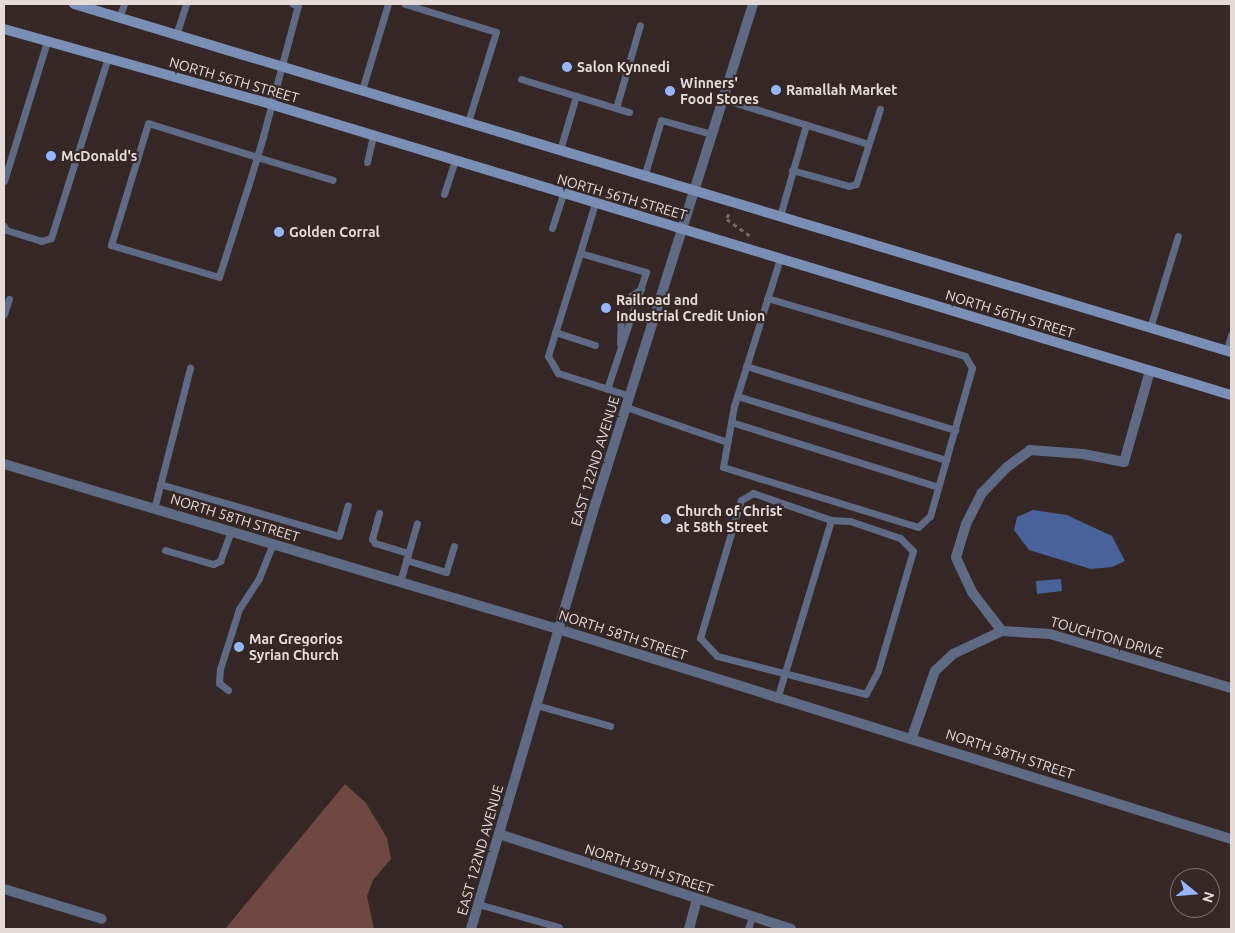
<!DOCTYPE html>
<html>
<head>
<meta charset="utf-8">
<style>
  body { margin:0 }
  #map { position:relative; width:1235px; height:933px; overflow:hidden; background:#352826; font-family:Ubuntu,sans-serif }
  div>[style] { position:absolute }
  .green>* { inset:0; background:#704741 }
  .water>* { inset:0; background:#4a639a }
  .path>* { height:2.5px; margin-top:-1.25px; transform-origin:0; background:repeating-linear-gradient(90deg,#736765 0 4px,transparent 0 8px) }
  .lane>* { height:7px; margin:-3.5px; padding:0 3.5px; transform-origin:3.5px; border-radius:3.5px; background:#5f6b84 }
  .street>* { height:10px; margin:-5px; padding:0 5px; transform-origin:5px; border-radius:5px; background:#5f6b84 }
  .secondary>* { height:10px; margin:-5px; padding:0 5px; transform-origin:5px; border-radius:5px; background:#7b8eb6 }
  .dots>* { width:14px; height:14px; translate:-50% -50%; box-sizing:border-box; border:2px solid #352826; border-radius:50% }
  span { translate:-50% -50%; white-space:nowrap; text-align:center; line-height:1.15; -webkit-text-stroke:4.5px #352826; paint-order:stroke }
  .poi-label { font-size:14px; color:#e4dbd9; font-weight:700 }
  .left { translate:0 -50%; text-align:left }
  .street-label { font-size:14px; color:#e4dbd9 }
  .frame { position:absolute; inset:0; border:5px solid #e4dbd9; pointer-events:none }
  .north { position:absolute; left:1170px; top:868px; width:50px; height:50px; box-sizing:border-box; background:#352826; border:1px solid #7b706e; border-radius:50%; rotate:107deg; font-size:14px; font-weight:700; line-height:20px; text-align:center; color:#e4dbd9 }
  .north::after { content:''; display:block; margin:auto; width:18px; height:22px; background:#95b6fd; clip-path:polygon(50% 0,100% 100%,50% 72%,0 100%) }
</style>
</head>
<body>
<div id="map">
  <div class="green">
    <i style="clip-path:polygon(345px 784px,366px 803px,387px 838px,391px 859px,373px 880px,367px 896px,374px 929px,225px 929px)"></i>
  </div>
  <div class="water">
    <i style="clip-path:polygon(1033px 510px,1067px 515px,1112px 536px,1125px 561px,1112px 567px,1091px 569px,1029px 550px,1014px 530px,1017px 517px)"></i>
    <i style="clip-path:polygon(1061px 579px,1062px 591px,1037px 594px,1036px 581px)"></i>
  </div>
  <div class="path">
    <i style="left:729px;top:214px;width:5px;rotate:112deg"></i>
    <i style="left:727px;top:219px;width:31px;rotate:36deg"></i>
  </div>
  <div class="lane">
    <i style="left:293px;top:4px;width:5px;rotate:11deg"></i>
    <i style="left:298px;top:5px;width:137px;rotate:104.9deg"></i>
    <i style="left:263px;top:137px;width:21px;rotate:107deg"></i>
    <i style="left:257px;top:157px;width:34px;rotate:107deg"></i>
    <i style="left:247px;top:189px;width:92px;rotate:107.7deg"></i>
    <i style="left:219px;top:277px;width:113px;rotate:-163.5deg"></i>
    <i style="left:111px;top:245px;width:127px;rotate:-73.1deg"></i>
    <i style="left:148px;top:123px;width:114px;rotate:17.3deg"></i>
    <i style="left:257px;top:157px;width:79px;rotate:16.8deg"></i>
    <i style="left:405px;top:4px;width:95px;rotate:17.1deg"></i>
    <i style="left:496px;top:32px;width:94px;rotate:107.3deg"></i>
    <i style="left:119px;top:18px;width:15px;rotate:-70deg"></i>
    <i style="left:176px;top:35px;width:33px;rotate:-72deg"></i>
    <i style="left:521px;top:79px;width:113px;rotate:17deg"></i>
    <i style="left:362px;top:90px;width:90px;rotate:-73.2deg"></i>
    <i style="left:723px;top:99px;width:152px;rotate:17.2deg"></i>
    <i style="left:616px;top:108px;width:86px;rotate:-73.9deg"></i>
    <i style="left:560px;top:150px;width:56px;rotate:-73.5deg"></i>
    <i style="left:367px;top:162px;width:27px;rotate:-77deg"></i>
    <i style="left:792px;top:170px;width:59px;rotate:15.7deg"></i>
    <i style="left:849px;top:186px;width:7px;rotate:-16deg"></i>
    <i style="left:856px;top:184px;width:79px;rotate:-72.3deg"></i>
    <i style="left:644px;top:177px;width:59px;rotate:-73.4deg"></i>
    <i style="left:661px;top:120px;width:53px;rotate:15.4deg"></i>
    <i style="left:4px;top:181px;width:146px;rotate:-72.9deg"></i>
    <i style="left:444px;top:194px;width:35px;rotate:-72deg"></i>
    <i style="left:595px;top:203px;width:52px;rotate:106.7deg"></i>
    <i style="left:580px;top:253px;width:69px;rotate:16.1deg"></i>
    <i style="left:646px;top:272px;width:123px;rotate:108.4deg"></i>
    <i style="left:780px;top:216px;width:95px;rotate:-74.1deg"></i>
    <i style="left:4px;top:226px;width:4px;rotate:63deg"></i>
    <i style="left:6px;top:230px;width:37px;rotate:17deg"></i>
    <i style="left:41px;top:241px;width:10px;rotate:-17deg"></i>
    <i style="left:51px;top:238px;width:187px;rotate:-72.5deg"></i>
    <i style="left:552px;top:228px;width:36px;rotate:-72deg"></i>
    <i style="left:580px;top:253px;width:108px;rotate:107.3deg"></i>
    <i style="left:548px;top:356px;width:20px;rotate:60deg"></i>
    <i style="left:558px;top:373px;width:76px;rotate:17.7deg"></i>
    <i style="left:628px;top:298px;width:16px;rotate:-35deg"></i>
    <i style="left:767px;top:298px;width:206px;rotate:16.3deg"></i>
    <i style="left:965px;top:356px;width:14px;rotate:60deg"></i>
    <i style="left:972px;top:368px;width:154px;rotate:105.8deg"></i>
    <i style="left:930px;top:516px;width:16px;rotate:137deg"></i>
    <i style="left:918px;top:527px;width:204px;rotate:-162.9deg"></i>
    <i style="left:723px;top:467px;width:62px;rotate:-79.8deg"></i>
    <i style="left:734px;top:406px;width:155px;rotate:-72.7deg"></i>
    <i style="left:4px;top:314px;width:16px;rotate:-72deg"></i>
    <i style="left:1150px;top:328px;width:96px;rotate:-73.1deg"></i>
    <i style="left:555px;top:332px;width:42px;rotate:18deg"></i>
    <i style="left:620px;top:343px;width:23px;rotate:-88deg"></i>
    <i style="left:1227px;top:350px;width:16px;rotate:-75deg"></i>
    <i style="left:746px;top:366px;width:219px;rotate:17deg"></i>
    <i style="left:737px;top:396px;width:219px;rotate:17deg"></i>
    <i style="left:626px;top:407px;width:107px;rotate:19.1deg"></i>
    <i style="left:731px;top:422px;width:217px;rotate:17.4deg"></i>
    <i style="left:160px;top:484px;width:186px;rotate:16.2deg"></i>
    <i style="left:339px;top:536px;width:32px;rotate:-74deg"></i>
    <i style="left:753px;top:493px;width:83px;rotate:19.1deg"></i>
    <i style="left:831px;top:520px;width:19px;rotate:3deg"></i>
    <i style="left:850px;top:521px;width:53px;rotate:18.8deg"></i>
    <i style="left:900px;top:538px;width:18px;rotate:45deg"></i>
    <i style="left:913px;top:551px;width:125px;rotate:106.3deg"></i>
    <i style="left:878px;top:671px;width:26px;rotate:118deg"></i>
    <i style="left:866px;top:694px;width:154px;rotate:-165.7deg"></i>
    <i style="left:717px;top:656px;width:25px;rotate:-133deg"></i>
    <i style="left:700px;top:638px;width:144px;rotate:-73.5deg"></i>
    <i style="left:741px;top:500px;width:14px;rotate:-30deg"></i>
    <i style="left:154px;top:509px;width:146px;rotate:-75.7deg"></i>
    <i style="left:379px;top:513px;width:27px;rotate:105deg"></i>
    <i style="left:372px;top:539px;width:5px;rotate:53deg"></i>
    <i style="left:375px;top:543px;width:34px;rotate:17deg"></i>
    <i style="left:165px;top:550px;width:50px;rotate:16.3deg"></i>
    <i style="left:213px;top:564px;width:8px;rotate:-23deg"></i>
    <i style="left:220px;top:561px;width:32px;rotate:-70deg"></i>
    <i style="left:406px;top:560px;width:42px;rotate:16.7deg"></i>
    <i style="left:446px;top:572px;width:27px;rotate:-73deg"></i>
    <i style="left:400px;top:582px;width:61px;rotate:-73.9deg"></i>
    <i style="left:228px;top:690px;width:11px;rotate:-142deg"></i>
    <i style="left:219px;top:683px;width:14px;rotate:-86deg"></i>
    <i style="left:220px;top:669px;width:63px;rotate:-72.4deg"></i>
    <i style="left:239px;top:609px;width:37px;rotate:-57deg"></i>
    <i style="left:259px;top:578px;width:37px;rotate:-68deg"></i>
    <i style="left:777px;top:699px;width:187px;rotate:-73.2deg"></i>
    <i style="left:536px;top:705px;width:77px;rotate:15.8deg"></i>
    <i style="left:478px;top:904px;width:84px;rotate:15.9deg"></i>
    <i style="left:748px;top:929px;width:13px;rotate:-72deg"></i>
  </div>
  <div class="street">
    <i style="left:4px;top:464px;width:578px;rotate:16.59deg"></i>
    <i style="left:558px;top:629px;width:705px;rotate:17.33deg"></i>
    <i style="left:1002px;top:631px;width:49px;rotate:-127.6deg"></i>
    <i style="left:972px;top:592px;width:38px;rotate:-115deg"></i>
    <i style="left:956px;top:557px;width:34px;rotate:-73deg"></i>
    <i style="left:966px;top:524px;width:35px;rotate:-63deg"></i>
    <i style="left:982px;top:493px;width:36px;rotate:-46deg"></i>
    <i style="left:1007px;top:467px;width:29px;rotate:-36deg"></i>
    <i style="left:1030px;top:450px;width:53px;rotate:4.3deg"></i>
    <i style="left:1083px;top:454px;width:42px;rotate:11deg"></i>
    <i style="left:1124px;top:462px;width:95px;rotate:-74.1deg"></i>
    <i style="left:912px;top:737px;width:70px;rotate:-70.8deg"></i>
    <i style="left:935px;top:671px;width:25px;rotate:-43deg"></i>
    <i style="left:953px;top:654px;width:54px;rotate:-25.1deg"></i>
    <i style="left:1002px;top:631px;width:48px;rotate:3.6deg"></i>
    <i style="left:1050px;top:634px;width:189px;rotate:16.6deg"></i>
    <i style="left:499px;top:834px;width:307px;rotate:18deg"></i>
    <i style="left:4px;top:889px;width:102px;rotate:17deg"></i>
    <i style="left:471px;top:929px;width:445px;rotate:-73.7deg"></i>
    <i style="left:596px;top:502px;width:522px;rotate:-72.5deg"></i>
    <i style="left:689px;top:929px;width:30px;rotate:-75deg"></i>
  </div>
  <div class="secondary">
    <i style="left:74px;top:4px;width:1208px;rotate:16.74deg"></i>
    <i style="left:4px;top:29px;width:276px;rotate:15.7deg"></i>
    <i style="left:270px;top:104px;width:1004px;rotate:16.85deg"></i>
  </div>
  <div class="dots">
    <i style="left:567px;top:67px;background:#95b6fd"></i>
    <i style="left:776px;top:90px;background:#95b6fd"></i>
    <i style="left:670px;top:91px;background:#95b6fd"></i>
    <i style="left:51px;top:156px;background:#95b6fd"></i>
    <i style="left:279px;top:232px;background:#95b6fd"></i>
    <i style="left:606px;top:308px;background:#95b6fd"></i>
    <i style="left:666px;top:519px;background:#95b6fd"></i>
    <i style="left:239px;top:647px;background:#95b6fd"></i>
  </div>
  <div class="poi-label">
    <span class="left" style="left:577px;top:67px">Salon Kynnedi</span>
    <span class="left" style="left:680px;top:91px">Winners'<br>Food Stores</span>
    <span class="left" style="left:786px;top:90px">Ramallah Market</span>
    <span class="left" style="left:61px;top:156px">McDonald's</span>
    <span class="left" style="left:289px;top:232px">Golden Corral</span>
    <span class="left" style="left:616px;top:308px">Railroad and<br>Industrial Credit Union</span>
    <span class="left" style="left:676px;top:519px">Church of Christ<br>at 58th Street</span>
    <span class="left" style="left:249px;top:647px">Mar Gregorios<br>Syrian Church</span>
  </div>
  <div class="street-label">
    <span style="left:234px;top:80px;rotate:16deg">NORTH 56TH STREET</span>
    <span style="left:622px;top:197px;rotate:16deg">NORTH 56TH STREET</span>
    <span style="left:1010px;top:314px;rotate:17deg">NORTH 56TH STREET</span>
    <span style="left:595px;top:461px;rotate:-73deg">EAST 122ND AVENUE</span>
    <span style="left:235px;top:518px;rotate:17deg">NORTH 58TH STREET</span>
    <span style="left:623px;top:635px;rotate:18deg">NORTH 58TH STREET</span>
    <span style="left:1107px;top:637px;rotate:16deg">TOUCHTON DRIVE</span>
    <span style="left:1010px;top:754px;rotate:18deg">NORTH 58TH STREET</span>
    <span style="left:480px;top:850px;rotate:-74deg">EAST 122ND AVENUE</span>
    <span style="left:649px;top:869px;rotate:18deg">NORTH 59TH STREET</span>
  </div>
  <div class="frame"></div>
  <div class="north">N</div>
</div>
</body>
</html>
